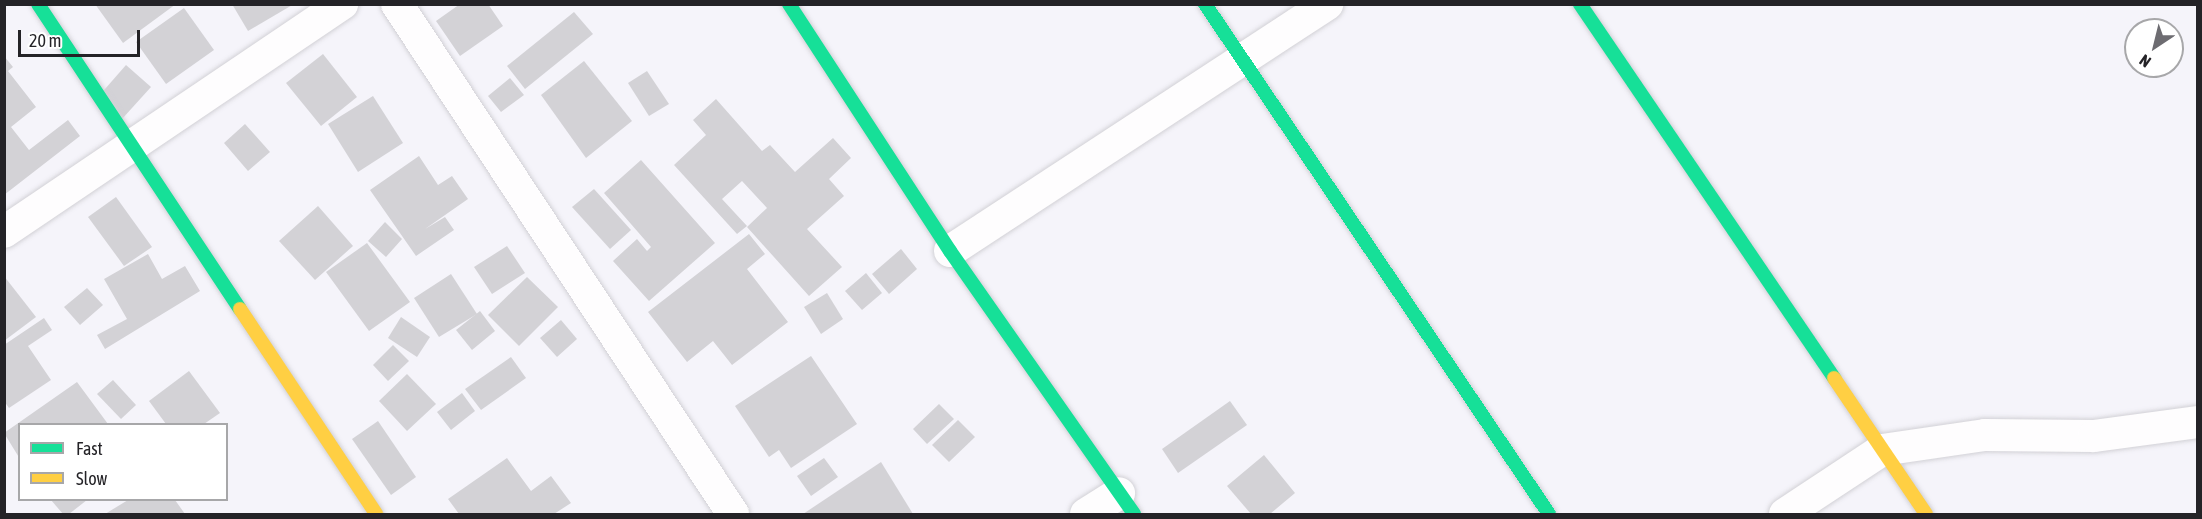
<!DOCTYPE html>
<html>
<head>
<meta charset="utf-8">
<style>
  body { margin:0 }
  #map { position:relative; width:2202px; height:519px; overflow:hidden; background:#f5f4fa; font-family:"Asap Condensed",sans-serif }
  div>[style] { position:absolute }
  .building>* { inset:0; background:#d3d2d6 }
  .roads { filter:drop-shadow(0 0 2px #d2d1d6) drop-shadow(0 0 2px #d2d1d6) }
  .street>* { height:32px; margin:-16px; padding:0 16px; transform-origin:16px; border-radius:16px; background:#fefdfe }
  .fast>* { height:14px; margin:-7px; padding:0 7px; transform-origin:7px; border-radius:7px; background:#16e098 }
  .slow>* { height:14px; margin:-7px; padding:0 7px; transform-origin:7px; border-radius:7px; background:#ffcf43 }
  span { translate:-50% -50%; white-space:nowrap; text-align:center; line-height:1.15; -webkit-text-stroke:4.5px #fff; paint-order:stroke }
  .frame { position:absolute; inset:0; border:6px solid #242327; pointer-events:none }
  .legend { position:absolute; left:18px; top:423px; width:210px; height:78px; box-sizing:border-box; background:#fff; border:2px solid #a7a7a9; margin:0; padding:8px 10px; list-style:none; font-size:18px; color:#242327 }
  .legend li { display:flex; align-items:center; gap:12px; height:30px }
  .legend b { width:30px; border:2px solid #a7a7a9 }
  .north { position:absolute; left:2124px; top:18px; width:60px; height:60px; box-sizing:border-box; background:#fff; border:2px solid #a7a7a9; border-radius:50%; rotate:215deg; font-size:16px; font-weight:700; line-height:24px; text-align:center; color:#242327 }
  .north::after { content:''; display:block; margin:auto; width:21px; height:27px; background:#6d6c71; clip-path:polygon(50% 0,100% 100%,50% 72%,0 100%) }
  .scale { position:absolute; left:18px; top:30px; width:122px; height:27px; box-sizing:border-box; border:3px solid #242327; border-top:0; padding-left:8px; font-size:18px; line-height:21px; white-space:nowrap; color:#242327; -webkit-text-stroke:4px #fff; paint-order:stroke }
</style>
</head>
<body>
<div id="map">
  <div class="building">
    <i style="clip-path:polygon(95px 4px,176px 4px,123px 43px)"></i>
    <i style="clip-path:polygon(232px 4px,294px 4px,248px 31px)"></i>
    <i style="clip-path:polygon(460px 4px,488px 4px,503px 26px,460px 56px,436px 21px)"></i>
    <i style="clip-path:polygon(184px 8px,214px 50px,166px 84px,136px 42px)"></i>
    <i style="clip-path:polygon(574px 12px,593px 34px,525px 89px,507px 66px)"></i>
    <i style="clip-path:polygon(323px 54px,357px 97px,321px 126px,286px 83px)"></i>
    <i style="clip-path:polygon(4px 56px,13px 67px,8px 71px,36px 107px,11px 127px,29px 150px,68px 120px,80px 136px,4px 195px)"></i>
    <i style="clip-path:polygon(584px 61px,632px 121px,586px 158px,541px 95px)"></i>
    <i style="clip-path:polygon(126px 65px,151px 87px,122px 119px,98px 97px)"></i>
    <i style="clip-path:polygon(647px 71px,669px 104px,649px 116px,628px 83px)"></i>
    <i style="clip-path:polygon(510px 78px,524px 95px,501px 112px,488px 96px)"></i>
    <i style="clip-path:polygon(373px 96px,403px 143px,358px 172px,328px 124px)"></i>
    <i style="clip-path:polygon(716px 99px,762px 151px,770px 145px,795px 172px,833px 138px,851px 158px,829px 179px,844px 196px,807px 229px,842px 267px,809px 296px,747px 227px,767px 208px,742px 181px,722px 199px,747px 226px,737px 234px,674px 165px,706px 135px,693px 120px)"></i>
    <i style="clip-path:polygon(245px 124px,270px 152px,248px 171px,224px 143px)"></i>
    <i style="clip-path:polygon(419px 156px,438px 185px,452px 176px,468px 199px,425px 229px,445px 217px,454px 230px,416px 256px,370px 190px)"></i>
    <i style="clip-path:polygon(641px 160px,715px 243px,649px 301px,613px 261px,637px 239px,647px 251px,651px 247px,604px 193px)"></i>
    <i style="clip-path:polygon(594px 189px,631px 230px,610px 249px,572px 207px)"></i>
    <i style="clip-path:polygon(116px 197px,152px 247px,124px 266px,88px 217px)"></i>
    <i style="clip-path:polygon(318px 206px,353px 246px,315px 280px,279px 241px)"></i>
    <i style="clip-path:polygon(385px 222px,402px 239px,386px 257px,368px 241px)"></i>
    <i style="clip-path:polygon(749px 234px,765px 254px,747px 269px,788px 322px,732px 365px,713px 341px,687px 362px,648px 312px)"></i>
    <i style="clip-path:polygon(367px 243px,410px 302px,369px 331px,326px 272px)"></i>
    <i style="clip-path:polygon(507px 246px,525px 273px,492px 294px,474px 267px)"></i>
    <i style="clip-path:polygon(901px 249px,917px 269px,889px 294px,872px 274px)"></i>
    <i style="clip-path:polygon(148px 254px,162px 279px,185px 266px,200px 291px,105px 349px,97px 335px,127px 319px,104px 279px)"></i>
    <i style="clip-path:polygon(866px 273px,882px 293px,862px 310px,845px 291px)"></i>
    <i style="clip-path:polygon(451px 274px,477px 314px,439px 337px,414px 298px)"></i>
    <i style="clip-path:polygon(4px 276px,36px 317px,4px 341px)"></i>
    <i style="clip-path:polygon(527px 277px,558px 307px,519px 346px,488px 315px)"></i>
    <i style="clip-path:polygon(87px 288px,103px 305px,80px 325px,64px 307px)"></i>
    <i style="clip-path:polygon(827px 293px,843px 319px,821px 334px,804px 307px)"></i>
    <i style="clip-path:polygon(480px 311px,495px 331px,472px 350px,456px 330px)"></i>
    <i style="clip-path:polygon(401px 317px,430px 337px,417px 357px,388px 338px)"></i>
    <i style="clip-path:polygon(44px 318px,52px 330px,28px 346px,51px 380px,9px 408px,4px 401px,4px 345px)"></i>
    <i style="clip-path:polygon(561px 320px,577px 339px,557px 357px,540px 338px)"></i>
    <i style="clip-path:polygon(393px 345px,409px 361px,388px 381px,373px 365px)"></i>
    <i style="clip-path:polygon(811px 356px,857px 424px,791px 468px,779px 450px,769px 457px,735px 406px)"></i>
    <i style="clip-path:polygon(511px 357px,526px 378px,481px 410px,465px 389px)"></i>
    <i style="clip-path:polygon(189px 371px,220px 413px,204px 424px,166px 424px,149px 401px)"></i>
    <i style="clip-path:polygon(407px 374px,436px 404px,407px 431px,379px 401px)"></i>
    <i style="clip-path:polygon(113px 380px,136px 405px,121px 419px,97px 394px)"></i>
    <i style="clip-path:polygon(77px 382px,108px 424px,20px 424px,20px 459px,4px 433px)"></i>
    <i style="clip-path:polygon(462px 393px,475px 411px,451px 430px,437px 412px)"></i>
    <i style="clip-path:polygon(1230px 401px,1247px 425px,1178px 473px,1162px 449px)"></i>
    <i style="clip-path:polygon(939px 404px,954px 419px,927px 444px,913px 429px)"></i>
    <i style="clip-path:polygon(958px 420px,975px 437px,949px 462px,932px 445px)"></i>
    <i style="clip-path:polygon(378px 421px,416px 477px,391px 495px,352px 439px)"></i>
    <i style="clip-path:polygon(1264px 455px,1295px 493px,1270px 514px,1251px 514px,1227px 486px)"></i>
    <i style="clip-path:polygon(507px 458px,531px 491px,551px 476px,571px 503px,554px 514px,459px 514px,448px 499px)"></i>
    <i style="clip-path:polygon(824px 458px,838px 477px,811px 496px,797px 476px)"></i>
    <i style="clip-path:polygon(881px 462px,913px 514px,803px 514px)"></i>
    <i style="clip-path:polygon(51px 500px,87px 500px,69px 514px,63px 514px)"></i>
    <i style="clip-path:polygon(128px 500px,175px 500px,185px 514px,105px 514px)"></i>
  </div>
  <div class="roads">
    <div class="street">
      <i style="left:397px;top:4px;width:611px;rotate:56.62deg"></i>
      <i style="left:4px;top:232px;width:408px;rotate:-34deg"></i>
      <i style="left:950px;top:251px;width:451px;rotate:-33.2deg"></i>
      <i style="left:1086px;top:514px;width:39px;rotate:-32deg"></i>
      <i style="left:1785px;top:514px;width:116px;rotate:-33.4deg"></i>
      <i style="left:1882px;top:450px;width:104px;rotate:-8.3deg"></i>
      <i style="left:1985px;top:435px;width:109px;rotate:0.5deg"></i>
      <i style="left:2094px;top:436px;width:105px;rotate:-7.7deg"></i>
    </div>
    <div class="fast">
      <i style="left:38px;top:4px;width:366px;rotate:56.5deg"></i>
      <i style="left:789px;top:4px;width:295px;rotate:56.9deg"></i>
      <i style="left:950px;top:251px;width:321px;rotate:55deg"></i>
      <i style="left:1205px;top:4px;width:615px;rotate:56deg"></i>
      <i style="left:1580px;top:4px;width:452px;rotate:55.8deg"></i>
    </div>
    <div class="slow">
      <i style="left:240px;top:309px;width:246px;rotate:56.4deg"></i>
      <i style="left:1834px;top:378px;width:164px;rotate:55.9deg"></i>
    </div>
  </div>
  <div class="frame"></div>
  <ul class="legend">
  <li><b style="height:8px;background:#16e098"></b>Fast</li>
  <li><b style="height:8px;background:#ffcf43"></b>Slow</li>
  </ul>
  <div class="north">N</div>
  <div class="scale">20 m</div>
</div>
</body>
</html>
